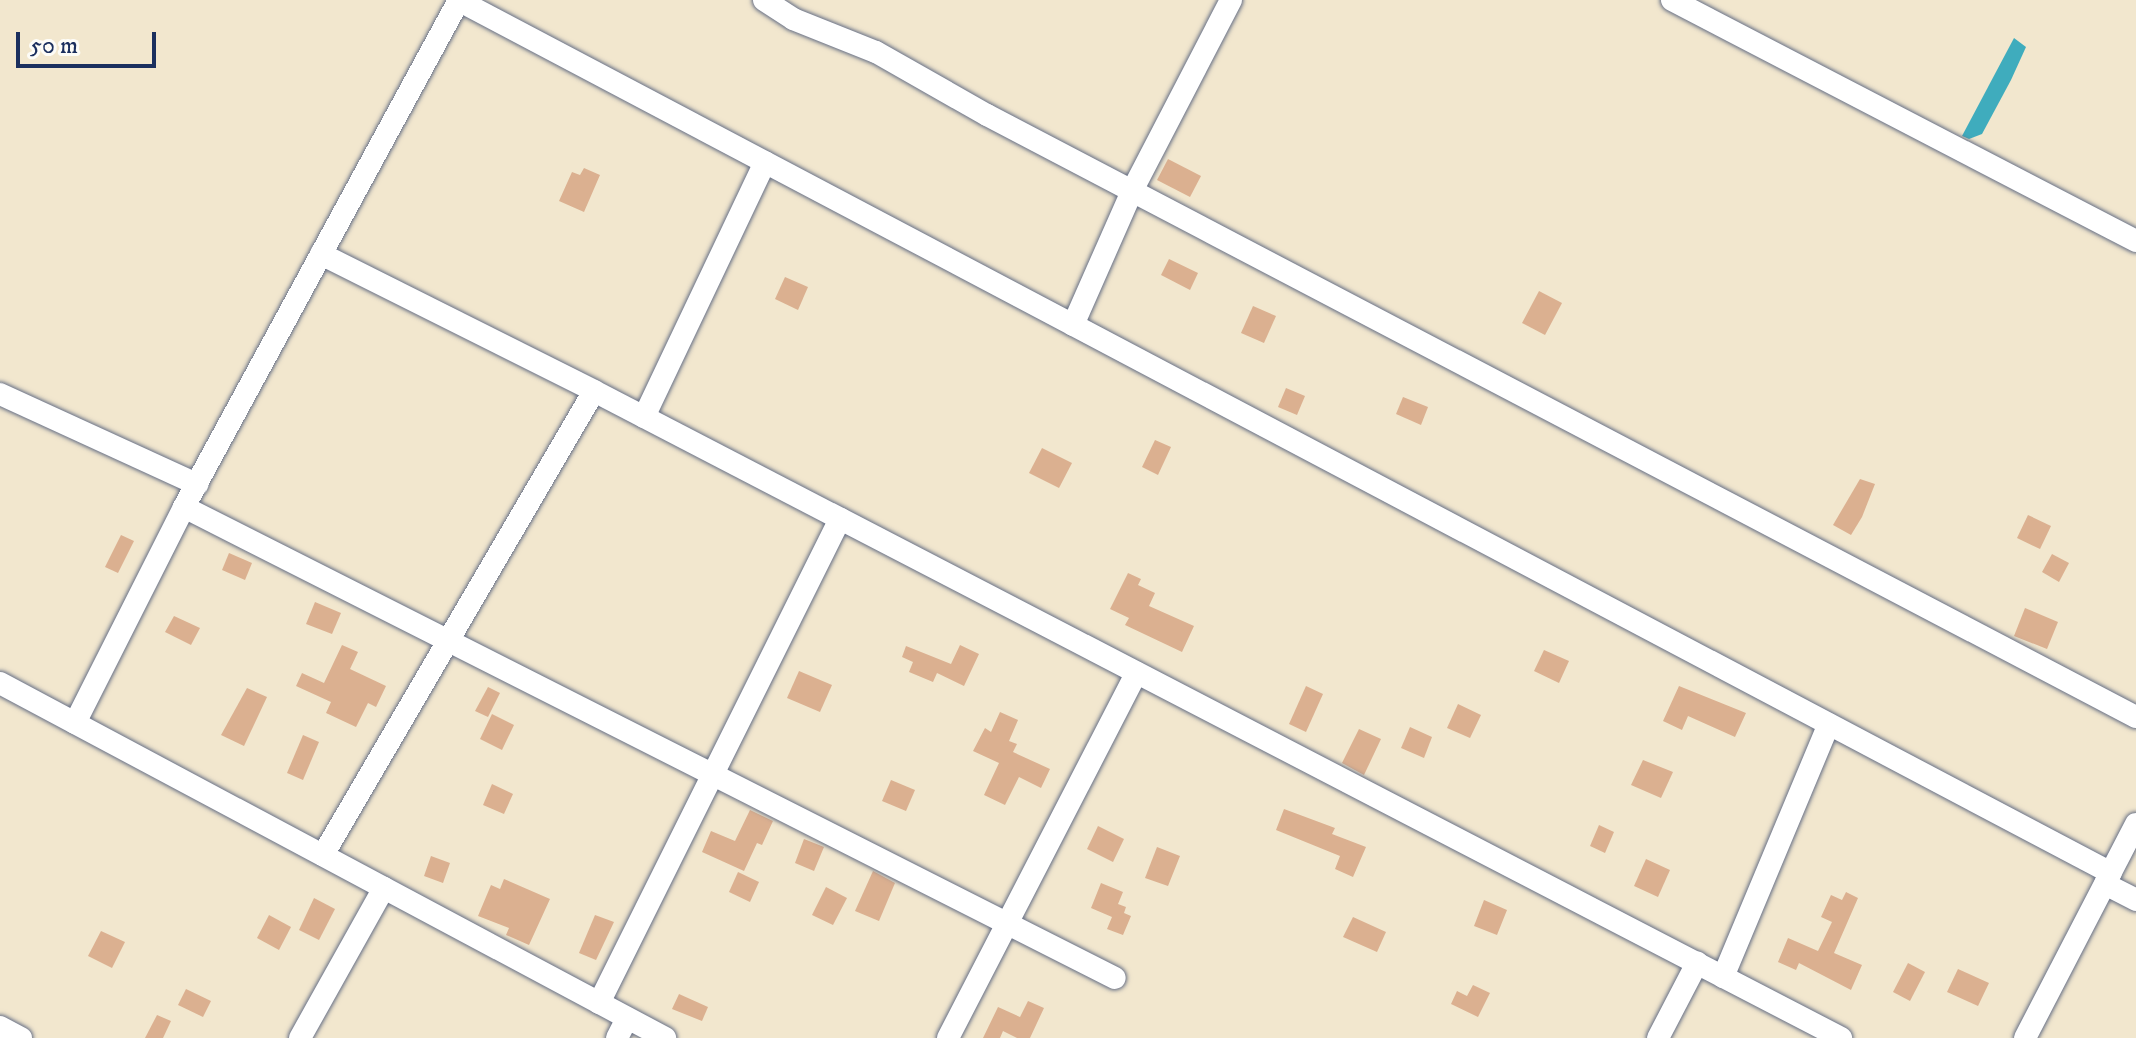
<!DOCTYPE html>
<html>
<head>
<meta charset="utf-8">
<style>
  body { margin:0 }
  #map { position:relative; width:2136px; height:1038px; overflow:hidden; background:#f2e7ce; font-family:"IM FELL DW Pica",serif }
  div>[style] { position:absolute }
  .water>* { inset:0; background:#3facbd }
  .building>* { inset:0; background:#dbb090 }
  .roads { filter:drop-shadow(0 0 2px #666f85) drop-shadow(0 0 2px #666f85) }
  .street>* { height:22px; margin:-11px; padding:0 11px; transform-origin:11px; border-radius:11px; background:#fff }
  span { translate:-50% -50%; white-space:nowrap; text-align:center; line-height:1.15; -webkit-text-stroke:7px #fdfcf7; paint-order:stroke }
  .scale { position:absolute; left:16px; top:32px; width:140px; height:36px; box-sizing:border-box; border:4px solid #1b2f5e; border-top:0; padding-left:10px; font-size:24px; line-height:28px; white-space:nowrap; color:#1b2f5e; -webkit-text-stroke:6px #fdfcf7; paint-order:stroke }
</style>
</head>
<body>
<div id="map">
  <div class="water">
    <i style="clip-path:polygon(2014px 38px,2026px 47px,2011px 80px,1982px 134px,1969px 139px,1962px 136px)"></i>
  </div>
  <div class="building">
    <i style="clip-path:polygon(1168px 159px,1201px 176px,1190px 197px,1157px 180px)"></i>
    <i style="clip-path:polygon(584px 168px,600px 175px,584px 212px,559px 201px,572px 172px,580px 175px)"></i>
    <i style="clip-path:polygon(1169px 259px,1198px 273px,1190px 290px,1161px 275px)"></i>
    <i style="clip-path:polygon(785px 277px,808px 287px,798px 310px,775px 299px)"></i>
    <i style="clip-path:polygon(1539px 291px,1562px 303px,1545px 335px,1522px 323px)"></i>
    <i style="clip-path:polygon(1253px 306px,1276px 316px,1264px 343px,1241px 333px)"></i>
    <i style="clip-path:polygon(1286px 388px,1305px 396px,1297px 415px,1278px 407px)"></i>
    <i style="clip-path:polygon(1403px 397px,1428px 407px,1421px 425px,1396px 414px)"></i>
    <i style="clip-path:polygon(1155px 440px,1171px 447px,1158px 475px,1142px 467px)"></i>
    <i style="clip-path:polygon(1042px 448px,1072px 463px,1059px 488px,1029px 473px)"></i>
    <i style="clip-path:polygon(1860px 479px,1875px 484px,1862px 517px,1851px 535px,1833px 525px)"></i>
    <i style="clip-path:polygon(2028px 515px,2051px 526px,2040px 549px,2017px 538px)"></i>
    <i style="clip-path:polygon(121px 535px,134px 541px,118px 573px,105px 567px)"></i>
    <i style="clip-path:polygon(229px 553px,252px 563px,245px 580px,222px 570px)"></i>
    <i style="clip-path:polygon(2052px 554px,2069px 563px,2059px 582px,2042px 572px)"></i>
    <i style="clip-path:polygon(1128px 573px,1141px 579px,1138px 585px,1155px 593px,1149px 606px,1194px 626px,1182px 652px,1125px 625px,1129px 618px,1110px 609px)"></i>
    <i style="clip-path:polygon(315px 602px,341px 613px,332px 634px,306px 624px)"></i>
    <i style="clip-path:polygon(2025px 608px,2058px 622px,2047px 649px,2014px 636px)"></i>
    <i style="clip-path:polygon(174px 616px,200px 628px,191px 645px,165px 632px)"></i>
    <i style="clip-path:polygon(342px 645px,358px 652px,350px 669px,386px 686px,376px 707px,368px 703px,356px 727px,326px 713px,331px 702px,296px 686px,302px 673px,324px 683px)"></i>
    <i style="clip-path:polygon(960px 645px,979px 654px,964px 686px,937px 673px,933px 682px,909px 672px,913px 662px,902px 657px,906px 646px,951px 664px)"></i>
    <i style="clip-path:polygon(1544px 650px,1569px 661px,1559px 683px,1534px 671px)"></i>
    <i style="clip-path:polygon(799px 671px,832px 685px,820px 712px,787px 698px)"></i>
    <i style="clip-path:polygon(1306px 686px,1323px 694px,1306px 732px,1289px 724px)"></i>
    <i style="clip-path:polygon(1679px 686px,1746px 713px,1735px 737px,1688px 716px,1682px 730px,1663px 721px)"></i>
    <i style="clip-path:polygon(488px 687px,500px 693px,488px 717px,475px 711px)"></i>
    <i style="clip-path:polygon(247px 688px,267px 697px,244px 746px,221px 735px)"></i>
    <i style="clip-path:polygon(1458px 704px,1481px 715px,1470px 738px,1447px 728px)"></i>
    <i style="clip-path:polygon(1000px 712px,1018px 720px,1009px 741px,1017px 744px,1013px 752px,1050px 769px,1041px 788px,1019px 777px,1005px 805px,984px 795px,999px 763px,973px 751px,985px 728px,991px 732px)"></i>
    <i style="clip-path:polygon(492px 714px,514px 725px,502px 750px,480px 739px)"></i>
    <i style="clip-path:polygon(1410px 727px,1432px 737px,1424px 758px,1401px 748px)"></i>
    <i style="clip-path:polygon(1359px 729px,1381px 739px,1364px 775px,1342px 763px)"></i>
    <i style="clip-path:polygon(303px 735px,319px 742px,303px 780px,287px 773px)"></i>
    <i style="clip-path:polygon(1643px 760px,1673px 772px,1661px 798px,1631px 785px)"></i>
    <i style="clip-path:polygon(891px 780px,915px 790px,906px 811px,882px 801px)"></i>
    <i style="clip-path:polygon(492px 784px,513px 794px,504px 814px,483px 805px)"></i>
    <i style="clip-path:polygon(1284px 809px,1335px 828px,1332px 834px,1366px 847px,1353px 877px,1335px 869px,1340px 856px,1276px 830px)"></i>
    <i style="clip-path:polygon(750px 810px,773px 821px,762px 845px,757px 843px,744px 871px,702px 852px,711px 831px,735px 841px)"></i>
    <i style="clip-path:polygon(1599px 825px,1614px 832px,1605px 853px,1590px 846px)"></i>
    <i style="clip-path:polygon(1098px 826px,1124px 839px,1113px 862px,1087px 849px)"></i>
    <i style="clip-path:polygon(804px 839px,824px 847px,814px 871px,795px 863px)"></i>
    <i style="clip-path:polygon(1157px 847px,1180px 856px,1168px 886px,1145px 878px)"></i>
    <i style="clip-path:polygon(431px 856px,450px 863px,443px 883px,424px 876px)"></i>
    <i style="clip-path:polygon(1646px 859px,1670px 870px,1658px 897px,1634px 886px)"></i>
    <i style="clip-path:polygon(873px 871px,895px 883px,879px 921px,855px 911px)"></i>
    <i style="clip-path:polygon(738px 872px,759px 882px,750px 902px,729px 892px)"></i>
    <i style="clip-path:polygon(504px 879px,550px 899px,529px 945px,506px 935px,509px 928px,478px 916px,491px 885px,500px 889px)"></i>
    <i style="clip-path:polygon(1101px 883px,1123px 892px,1118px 904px,1126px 907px,1124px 913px,1131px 916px,1123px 935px,1107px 929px,1112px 917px,1091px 908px)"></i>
    <i style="clip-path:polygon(826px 887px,847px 898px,833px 925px,812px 915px)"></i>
    <i style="clip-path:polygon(1846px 892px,1858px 898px,1834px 953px,1862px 965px,1851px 990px,1799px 963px,1796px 970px,1778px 962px,1788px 938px,1818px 951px,1832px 922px,1821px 917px,1831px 895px,1842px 900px)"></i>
    <i style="clip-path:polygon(314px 898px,335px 909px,319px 940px,299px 930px)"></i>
    <i style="clip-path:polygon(1484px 900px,1507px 910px,1497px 935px,1474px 926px)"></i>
    <i style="clip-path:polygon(269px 915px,291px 927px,279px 950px,257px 938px)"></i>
    <i style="clip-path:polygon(595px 915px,614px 922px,596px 960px,579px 953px)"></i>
    <i style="clip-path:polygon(1353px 917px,1386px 932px,1377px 952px,1343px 937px)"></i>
    <i style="clip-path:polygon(101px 931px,125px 942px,112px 968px,88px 956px)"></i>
    <i style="clip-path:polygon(1908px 963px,1925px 972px,1910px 1001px,1893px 992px)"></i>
    <i style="clip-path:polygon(1958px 969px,1989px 983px,1978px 1006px,1947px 992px)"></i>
    <i style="clip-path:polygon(1473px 985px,1490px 993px,1478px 1017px,1451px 1004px,1457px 991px,1467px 996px)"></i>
    <i style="clip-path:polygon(186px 989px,211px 1001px,203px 1017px,178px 1005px)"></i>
    <i style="clip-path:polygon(679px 994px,708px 1007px,702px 1021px,672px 1009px)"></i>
    <i style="clip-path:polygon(1028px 1001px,1044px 1008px,1030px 1038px,1017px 1038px,1003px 1031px,1000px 1038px,983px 1038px,998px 1007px,1020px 1017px)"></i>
    <i style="clip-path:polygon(157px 1015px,171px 1021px,163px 1038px,145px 1038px)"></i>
  </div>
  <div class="roads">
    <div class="street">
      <i style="left:458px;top:0;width:1869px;rotate:27.84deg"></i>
      <i style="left:764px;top:0;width:35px;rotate:33deg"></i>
      <i style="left:793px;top:19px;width:89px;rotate:21.7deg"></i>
      <i style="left:876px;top:52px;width:128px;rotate:29.6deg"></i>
      <i style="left:987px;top:115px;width:1297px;rotate:27.65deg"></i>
      <i style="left:1672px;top:0;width:523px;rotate:27.45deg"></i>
      <i style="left:321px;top:254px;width:305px;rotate:26.6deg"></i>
      <i style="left:1073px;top:325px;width:146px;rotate:-66.2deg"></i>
      <i style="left:1132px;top:191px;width:215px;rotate:-62.6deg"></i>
      <i style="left:0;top:394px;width:217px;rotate:24.6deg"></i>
      <i style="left:644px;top:417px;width:282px;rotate:-64.6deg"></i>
      <i style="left:184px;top:507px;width:1043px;rotate:26.84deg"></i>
      <i style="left:0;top:683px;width:754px;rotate:28.09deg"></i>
      <i style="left:75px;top:723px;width:242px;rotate:-63.2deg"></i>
      <i style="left:184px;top:507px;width:577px;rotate:-61.52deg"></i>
      <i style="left:323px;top:855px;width:537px;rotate:-59.71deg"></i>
      <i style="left:594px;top:391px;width:1405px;rotate:27.42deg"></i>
      <i style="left:2105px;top:884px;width:35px;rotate:27deg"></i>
      <i style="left:1723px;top:977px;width:274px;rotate:-67.3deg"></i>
      <i style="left:599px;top:1003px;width:541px;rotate:-63.53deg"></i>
      <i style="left:0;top:1027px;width:24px;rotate:28deg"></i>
      <i style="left:300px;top:1038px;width:172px;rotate:-60.8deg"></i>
      <i style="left:617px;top:1038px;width:22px;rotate:-63deg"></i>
      <i style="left:948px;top:1038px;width:411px;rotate:-62.7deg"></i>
      <i style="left:1658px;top:1038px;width:85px;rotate:-62.5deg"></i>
      <i style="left:2025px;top:1038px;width:241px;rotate:-62.6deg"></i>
    </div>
  </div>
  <div class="scale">50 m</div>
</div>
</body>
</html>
